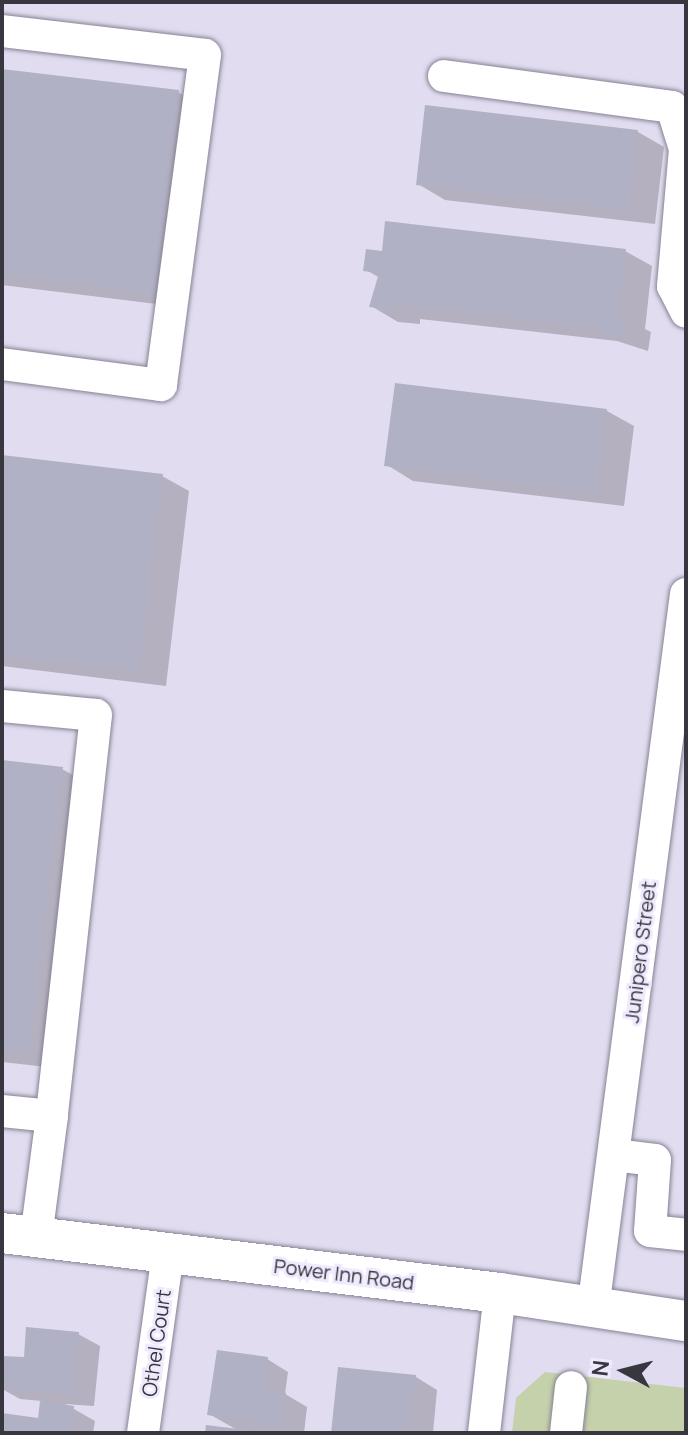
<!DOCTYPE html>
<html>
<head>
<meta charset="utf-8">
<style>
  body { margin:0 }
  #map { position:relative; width:688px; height:1435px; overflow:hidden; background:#e2dcf0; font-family:Manrope,sans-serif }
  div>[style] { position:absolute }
  .green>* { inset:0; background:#c5d1aa }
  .shadow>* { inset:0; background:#0003 }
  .building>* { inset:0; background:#b0b1c5 }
  .roads { filter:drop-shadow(0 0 2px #878294) drop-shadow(0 0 2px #878294) }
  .minor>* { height:32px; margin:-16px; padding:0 16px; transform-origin:16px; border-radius:16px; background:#fff }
  .major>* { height:40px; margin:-20px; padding:0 20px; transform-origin:20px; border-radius:20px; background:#fff }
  span { translate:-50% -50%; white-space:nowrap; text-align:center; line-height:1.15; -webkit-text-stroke:6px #efe9fe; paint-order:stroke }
  .street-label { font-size:20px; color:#38363e }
  .frame { position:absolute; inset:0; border:4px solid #38363e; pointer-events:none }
  .north { position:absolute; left:584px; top:1331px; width:80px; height:80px; -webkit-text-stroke:6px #efe9fe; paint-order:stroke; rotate:277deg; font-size:22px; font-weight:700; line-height:32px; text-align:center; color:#38363e }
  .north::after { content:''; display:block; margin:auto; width:28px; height:36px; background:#38363e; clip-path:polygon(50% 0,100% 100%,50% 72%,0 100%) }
</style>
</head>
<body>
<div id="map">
  <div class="green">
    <i style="clip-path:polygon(545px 1372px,686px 1388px,686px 1433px,512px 1433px,516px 1398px)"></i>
  </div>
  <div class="shadow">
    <i style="clip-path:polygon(2px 71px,178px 92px,205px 108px,181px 307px,2px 285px)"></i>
    <i style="clip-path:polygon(638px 132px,664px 147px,655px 224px,445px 200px,418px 184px)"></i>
    <i style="clip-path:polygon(625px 251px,652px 266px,645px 329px,651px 332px,648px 351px,617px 341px,420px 319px,420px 324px,398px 322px,371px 306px,380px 278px,366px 270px)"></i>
    <i style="clip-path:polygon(396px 385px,607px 411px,634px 426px,624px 506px,413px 481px,387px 465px)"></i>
    <i style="clip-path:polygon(2px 457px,162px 476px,189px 491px,166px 686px,2px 666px)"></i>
    <i style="clip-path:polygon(2px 762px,62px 769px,89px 784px,56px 1068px,2px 1062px)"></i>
    <i style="clip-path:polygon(78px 1334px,100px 1346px,94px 1406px,65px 1404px,95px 1421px,93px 1433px,2px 1433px,2px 1415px,39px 1421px,42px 1401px,20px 1399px,2px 1389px,2px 1358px,25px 1360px)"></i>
    <i style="clip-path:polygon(267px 1359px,288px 1372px,285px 1394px,307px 1407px,304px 1433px,207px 1433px,239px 1431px,209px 1414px)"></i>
    <i style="clip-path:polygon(416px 1377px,437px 1390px,433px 1433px,333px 1433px)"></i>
  </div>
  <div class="building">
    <i style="clip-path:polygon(2px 69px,179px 90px,155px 293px,2px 275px)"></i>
    <i style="clip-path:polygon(425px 105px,638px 130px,629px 210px,416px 185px)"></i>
    <i style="clip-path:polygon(385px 221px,626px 249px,619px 314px,624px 315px,622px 337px,602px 335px,603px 328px,394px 304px,393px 310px,369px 307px,379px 273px,363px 271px,366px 249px,382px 251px)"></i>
    <i style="clip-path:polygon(395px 383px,607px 409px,597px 492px,384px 466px)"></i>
    <i style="clip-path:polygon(2px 455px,163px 474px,139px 671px,2px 655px)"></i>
    <i style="clip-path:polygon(2px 760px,63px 767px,29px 1054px,2px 1051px)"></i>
    <i style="clip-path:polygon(26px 1327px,79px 1332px,73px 1395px,2px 1388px,2px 1356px,24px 1357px)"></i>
    <i style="clip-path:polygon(217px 1350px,268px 1357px,263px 1390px,286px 1393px,282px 1426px,207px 1415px)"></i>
    <i style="clip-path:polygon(338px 1367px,416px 1375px,410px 1433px,331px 1433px)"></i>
    <i style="clip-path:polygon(40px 1401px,74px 1406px,70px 1433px,2px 1433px,2px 1413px,38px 1418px)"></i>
    <i style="clip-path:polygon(206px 1425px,255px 1431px,255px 1433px,205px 1433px)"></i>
  </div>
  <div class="roads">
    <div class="minor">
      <i style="left:2px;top:31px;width:204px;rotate:6.7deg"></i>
      <i style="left:205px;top:55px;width:333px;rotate:97.6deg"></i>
      <i style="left:161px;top:385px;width:160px;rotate:-172.5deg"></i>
      <i style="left:444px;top:76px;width:230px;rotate:7.7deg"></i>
      <i style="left:672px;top:107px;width:44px;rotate:72.8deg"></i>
      <i style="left:685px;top:149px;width:138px;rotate:95deg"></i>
      <i style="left:673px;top:286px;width:29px;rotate:63deg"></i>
      <i style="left:2px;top:706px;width:94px;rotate:5.5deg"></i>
      <i style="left:96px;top:715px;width:403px;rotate:96.3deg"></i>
      <i style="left:2px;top:1111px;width:50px;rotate:5.7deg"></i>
      <i style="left:52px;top:1116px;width:122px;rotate:97.5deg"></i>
      <i style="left:614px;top:1155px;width:41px;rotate:7deg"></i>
      <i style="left:655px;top:1160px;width:71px;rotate:94deg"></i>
      <i style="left:650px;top:1231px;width:36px;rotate:6deg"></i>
      <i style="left:593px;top:1309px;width:721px;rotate:-82.59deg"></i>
      <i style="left:143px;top:1433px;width:182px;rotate:-82.1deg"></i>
      <i style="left:484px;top:1433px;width:141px;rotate:-83.5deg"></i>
      <i style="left:566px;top:1433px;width:46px;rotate:-83.8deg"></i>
    </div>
    <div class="major">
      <i style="left:2px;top:1233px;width:502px;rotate:6.87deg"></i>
      <i style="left:500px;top:1293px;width:188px;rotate:8.6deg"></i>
    </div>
  </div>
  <div class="street-label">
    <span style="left:640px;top:952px;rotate:-83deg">Junipero Street</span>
    <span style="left:344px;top:1274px;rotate:7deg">Power Inn Road</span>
    <span style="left:156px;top:1343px;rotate:-82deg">Othel Court</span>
  </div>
  <div class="frame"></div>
  <div class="north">N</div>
</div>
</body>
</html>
